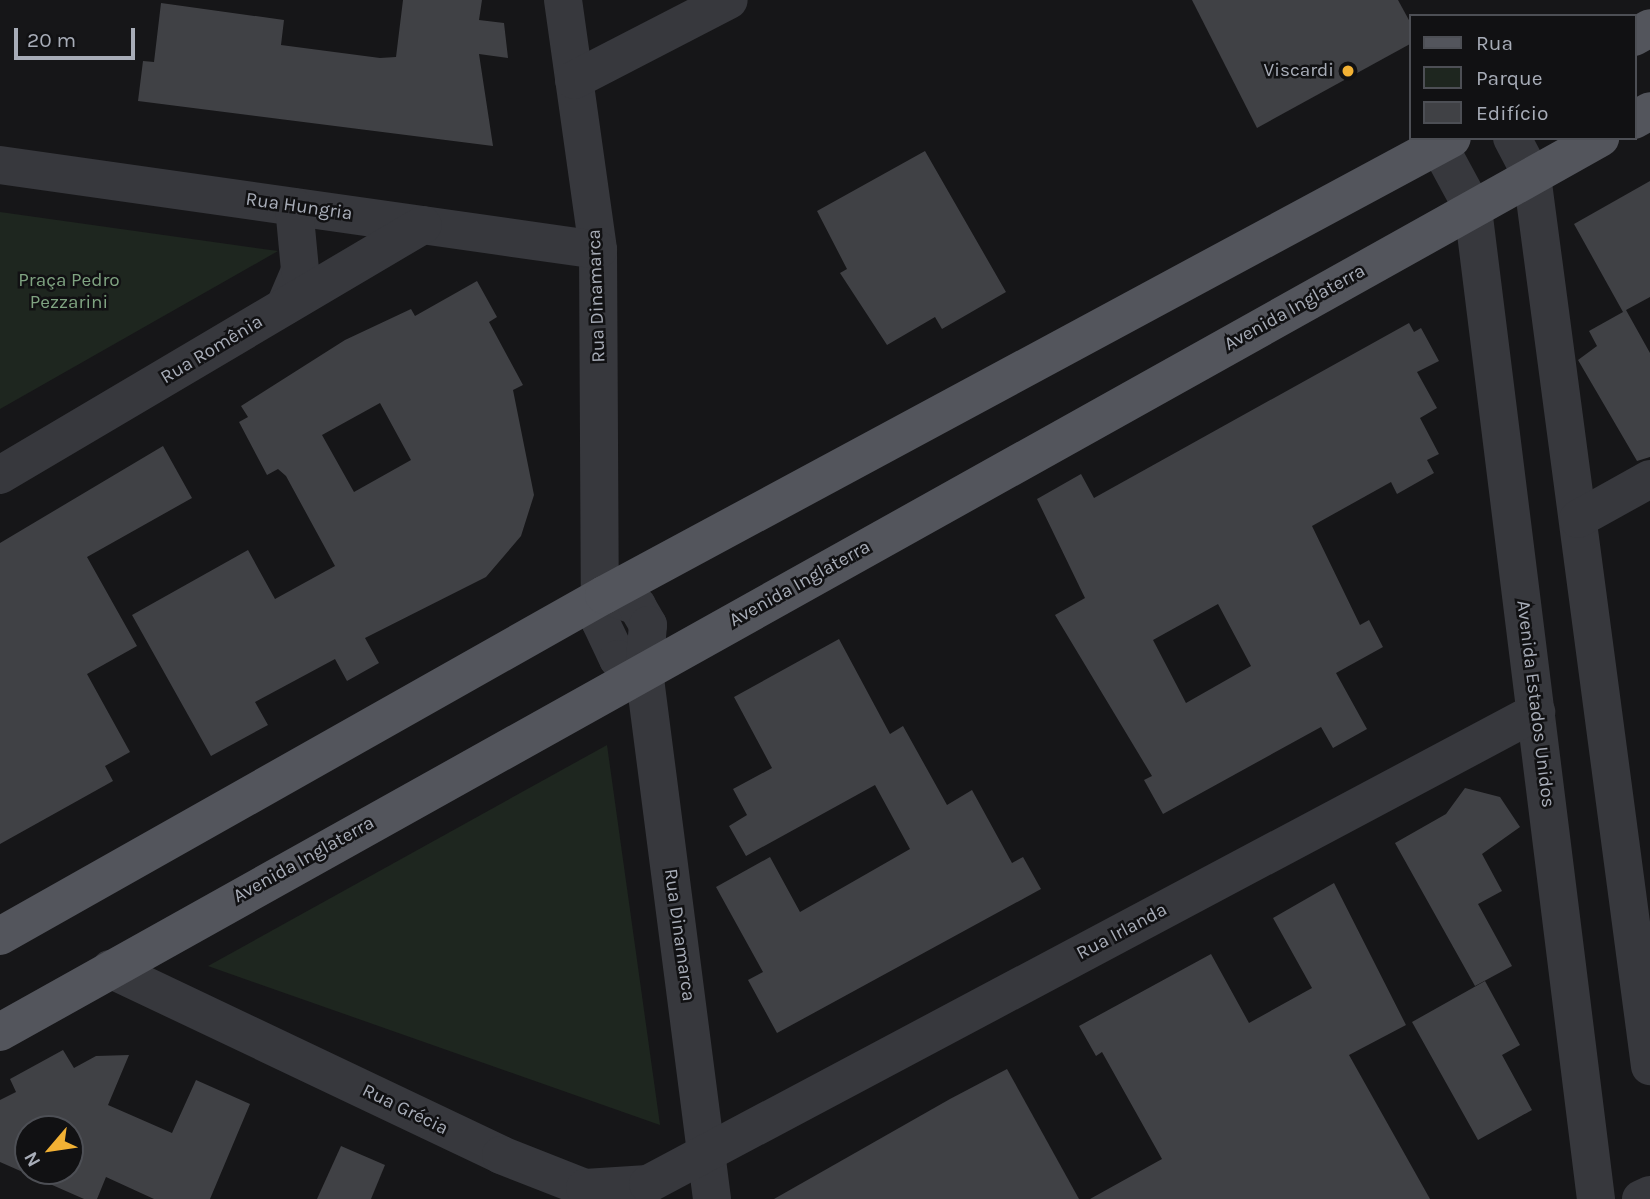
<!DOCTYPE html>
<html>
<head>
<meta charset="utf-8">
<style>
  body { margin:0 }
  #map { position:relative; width:1650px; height:1199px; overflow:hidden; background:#161618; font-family:Karla,sans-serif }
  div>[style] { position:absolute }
  .green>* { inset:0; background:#1e261f }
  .building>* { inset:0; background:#404145 }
  .minor>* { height:38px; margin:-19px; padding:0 19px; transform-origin:19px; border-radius:19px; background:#37383d }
  .major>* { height:38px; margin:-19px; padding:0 19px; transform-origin:19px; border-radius:19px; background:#53555c }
  .dots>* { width:19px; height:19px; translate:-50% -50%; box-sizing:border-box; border:4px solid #111113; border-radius:50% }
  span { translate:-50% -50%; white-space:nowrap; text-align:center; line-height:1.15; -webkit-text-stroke:5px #111113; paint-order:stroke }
  .poi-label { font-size:19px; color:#a8adb8 }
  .right { translate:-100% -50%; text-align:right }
  .street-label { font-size:19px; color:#a8adb8 }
  .park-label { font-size:19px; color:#7fa381 }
  .legend { position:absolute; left:1409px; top:14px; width:228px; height:126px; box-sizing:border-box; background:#111113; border:2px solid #4d4f55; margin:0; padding:9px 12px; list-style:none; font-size:21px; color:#a8adb8 }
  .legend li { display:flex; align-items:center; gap:14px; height:35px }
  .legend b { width:35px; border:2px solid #4d4f55 }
  .north { position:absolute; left:14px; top:1115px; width:70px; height:70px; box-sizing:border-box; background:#111113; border:2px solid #4d4f55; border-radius:50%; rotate:241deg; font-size:19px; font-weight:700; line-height:28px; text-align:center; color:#a8adb8 }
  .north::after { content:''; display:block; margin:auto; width:24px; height:32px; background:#f2b134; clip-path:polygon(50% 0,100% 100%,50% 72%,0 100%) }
  .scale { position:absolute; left:14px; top:28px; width:121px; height:32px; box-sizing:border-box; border:4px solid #a8adb8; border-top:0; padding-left:9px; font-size:21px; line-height:24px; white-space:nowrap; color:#a8adb8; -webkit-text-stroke:5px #111113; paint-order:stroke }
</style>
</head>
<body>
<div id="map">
  <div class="green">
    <i style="clip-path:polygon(0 212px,278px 251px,0 409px)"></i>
    <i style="clip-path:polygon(607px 745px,660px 1125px,208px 966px)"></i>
  </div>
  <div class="building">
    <i style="clip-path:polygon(403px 0,482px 0,479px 20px,504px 23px,508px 58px,479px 54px,493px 146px,138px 101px,143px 61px,154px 62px,161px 3px,284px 20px,281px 45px,380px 58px,396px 57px)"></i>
    <i style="clip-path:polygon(1192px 0,1398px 0,1410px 22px,1410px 44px,1257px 128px)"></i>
    <i style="clip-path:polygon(925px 151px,1006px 292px,942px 329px,935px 317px,887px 345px,840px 273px,847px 269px,817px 211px)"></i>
    <i style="clip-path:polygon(1650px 181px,1650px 297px,1626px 310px,1650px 353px,1650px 457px,1637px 461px,1578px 360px,1597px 346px,1589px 331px,1623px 312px,1574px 224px)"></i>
    <i style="clip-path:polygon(evenodd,477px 281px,497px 317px,489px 322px,523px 385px,513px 390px,534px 495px,521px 536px,486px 577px,365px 638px,379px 663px,347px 681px,335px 659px,255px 702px,268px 725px,211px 756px,132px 615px,248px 550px,275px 599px,335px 566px,286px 476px,278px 469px,267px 475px,239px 422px,248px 417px,241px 406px,345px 340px,411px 309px,415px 316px,477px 281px,380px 403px,411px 460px,354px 492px,322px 435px,380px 403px)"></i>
    <i style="clip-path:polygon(evenodd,1409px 323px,1414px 332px,1421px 328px,1439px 361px,1417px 372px,1437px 408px,1420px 418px,1439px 454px,1427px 460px,1434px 473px,1397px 494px,1391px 482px,1312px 526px,1360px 625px,1369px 620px,1383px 647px,1336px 673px,1367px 729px,1333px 748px,1321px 727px,1163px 814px,1144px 780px,1152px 776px,1055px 615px,1085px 598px,1037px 499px,1081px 474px,1094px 498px,1409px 323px,1218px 604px,1251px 666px,1186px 703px,1153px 640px,1218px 604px)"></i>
    <i style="clip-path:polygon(163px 446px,192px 498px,87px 557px,137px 646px,87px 674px,130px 752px,105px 766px,113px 781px,0 844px,0 543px)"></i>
    <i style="clip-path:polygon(839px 639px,890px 734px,903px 726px,947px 805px,972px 790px,1012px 863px,1023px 857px,1041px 889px,777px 1033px,748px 980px,763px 972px,716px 887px,770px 857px,800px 912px,910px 849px,875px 785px,746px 856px,729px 826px,747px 815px,733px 789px,772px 768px,734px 697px)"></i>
    <i style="clip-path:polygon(1465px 788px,1500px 797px,1520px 827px,1482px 854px,1502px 891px,1478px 904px,1512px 966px,1475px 986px,1395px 843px,1446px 814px)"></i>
    <i style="clip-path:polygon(1334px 883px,1406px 1025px,1349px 1055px,1430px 1199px,1090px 1199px,1162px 1159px,1102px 1052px,1096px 1056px,1079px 1026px,1211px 954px,1249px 1023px,1312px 988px,1273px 918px)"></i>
    <i style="clip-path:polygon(1485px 981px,1520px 1045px,1502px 1055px,1532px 1110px,1478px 1140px,1412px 1022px)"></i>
    <i style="clip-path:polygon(evenodd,63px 1050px,74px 1068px,96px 1056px,129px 1055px,108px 1105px,172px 1133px,196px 1080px,250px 1104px,210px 1199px,154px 1199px,106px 1177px,97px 1199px,84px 1199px,0 1162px,0 1100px,16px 1092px,10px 1079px,63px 1050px,28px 1129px,70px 1129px,70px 1171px,28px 1171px,28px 1129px)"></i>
    <i style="clip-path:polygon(1007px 1069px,1079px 1199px,774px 1199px,950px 1099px)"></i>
    <i style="clip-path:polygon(341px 1146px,385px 1165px,371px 1199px,317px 1199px)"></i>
  </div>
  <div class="minor">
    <i style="left:563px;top:0;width:252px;rotate:82deg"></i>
    <i style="left:598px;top:250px;width:371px;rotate:89.7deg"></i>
    <i style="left:600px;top:621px;width:42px;rotate:64.7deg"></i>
    <i style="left:618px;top:659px;width:29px;rotate:25deg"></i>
    <i style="left:574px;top:80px;width:174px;rotate:-27.3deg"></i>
    <i style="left:1512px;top:138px;width:43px;rotate:62.2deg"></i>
    <i style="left:1532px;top:176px;width:898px;rotate:82.45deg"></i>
    <i style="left:1439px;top:146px;width:72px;rotate:61.6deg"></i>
    <i style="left:1473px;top:209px;width:998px;rotate:82.92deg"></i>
    <i style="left:0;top:165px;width:604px;rotate:8.09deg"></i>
    <i style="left:285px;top:306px;width:39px;rotate:-67deg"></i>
    <i style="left:300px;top:270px;width:63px;rotate:-95.4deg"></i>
    <i style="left:0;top:475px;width:491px;rotate:-30.6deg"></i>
    <i style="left:1578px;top:519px;width:82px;rotate:-29.1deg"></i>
    <i style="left:604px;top:595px;width:35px;rotate:18deg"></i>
    <i style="left:637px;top:606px;width:22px;rotate:60deg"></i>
    <i style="left:648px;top:625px;width:46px;rotate:95deg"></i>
    <i style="left:644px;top:671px;width:532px;rotate:82.66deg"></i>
    <i style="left:110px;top:969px;width:433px;rotate:25.4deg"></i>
    <i style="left:501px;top:1155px;width:90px;rotate:21.4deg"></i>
    <i style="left:585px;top:1188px;width:63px;rotate:-3.6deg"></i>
    <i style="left:648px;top:1184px;width:1006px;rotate:-27.99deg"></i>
    <i style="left:1641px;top:1199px;width:10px;rotate:-24deg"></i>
  </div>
  <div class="major">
    <i style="left:1634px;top:37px;width:18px;rotate:-29deg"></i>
    <i style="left:1634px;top:120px;width:18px;rotate:-29deg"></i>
    <i style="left:0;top:936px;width:694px;rotate:-29.45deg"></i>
    <i style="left:604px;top:595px;width:963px;rotate:-28.32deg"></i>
    <i style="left:0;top:1032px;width:1833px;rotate:-29.19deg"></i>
  </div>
  <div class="dots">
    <i style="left:1348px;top:71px;background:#f2b134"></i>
  </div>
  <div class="poi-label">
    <span class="right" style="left:1334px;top:71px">Viscardi</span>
  </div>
  <div class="street-label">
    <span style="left:299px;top:207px;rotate:8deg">Rua Hungria</span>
    <span style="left:597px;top:296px;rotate:-92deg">Rua Dinamarca</span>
    <span style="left:1295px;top:308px;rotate:-29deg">Avenida Inglaterra</span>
    <span style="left:212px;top:350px;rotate:-31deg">Rua Romênia</span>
    <span style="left:800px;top:584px;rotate:-29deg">Avenida Inglaterra</span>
    <span style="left:1535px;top:704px;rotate:83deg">Avenida Estados Unidos</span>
    <span style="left:304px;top:860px;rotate:-29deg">Avenida Inglaterra</span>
    <span style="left:1122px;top:932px;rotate:-28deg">Rua Irlanda</span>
    <span style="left:679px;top:935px;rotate:82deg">Rua Dinamarca</span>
    <span style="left:405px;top:1110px;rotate:26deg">Rua Grécia</span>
  </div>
  <div class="park-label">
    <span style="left:69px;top:292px">Praça Pedro<br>Pezzarini</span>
  </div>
  <ul class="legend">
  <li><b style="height:9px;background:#53555c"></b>Rua</li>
  <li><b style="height:19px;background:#1e261f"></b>Parque</li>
  <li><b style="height:19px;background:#404145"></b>Edifício</li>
  </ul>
  <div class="north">N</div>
  <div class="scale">20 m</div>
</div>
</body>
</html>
